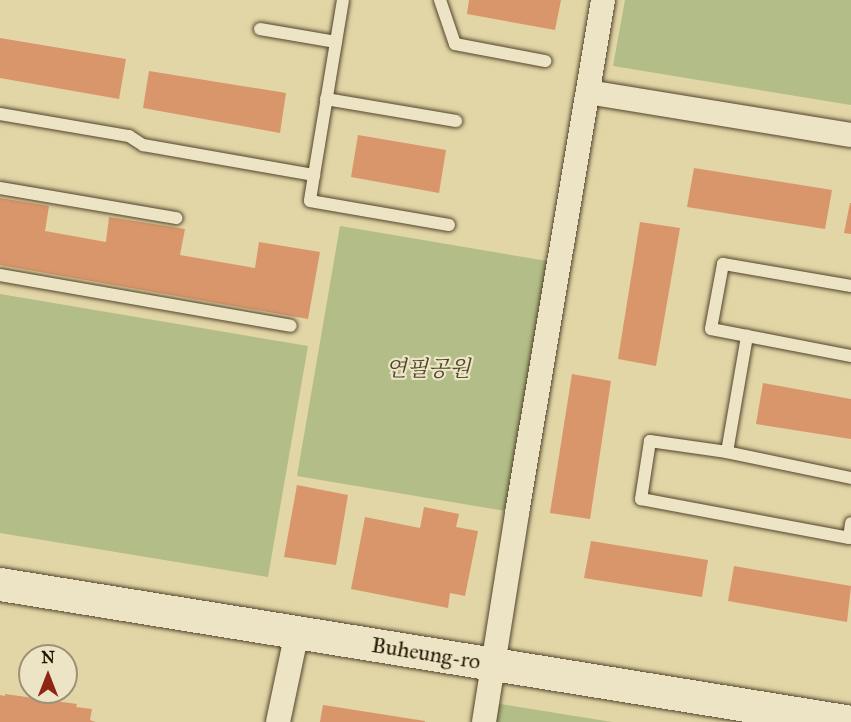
<!DOCTYPE html>
<html>
<head>
<meta charset="utf-8">
<style>
  body { margin:0 }
  #map { position:relative; width:851px; height:722px; overflow:hidden; background:#e2d5a6; font-family:"IM FELL Great Primer","Noto Serif KR",serif }
  div>[style] { position:absolute }
  .green>* { inset:0; background:#b3bd87 }
  .building>* { inset:0; background:#d9966b }
  .roads { filter:drop-shadow(0 0 2px #52452c) drop-shadow(0 0 2px #52452c) }
  .lane>* { height:12px; margin:-6px; padding:0 6px; transform-origin:6px; border-radius:6px; background:#ece4c5 }
  .street>* { height:24px; margin:-12px; padding:0 12px; transform-origin:12px; border-radius:12px; background:#ece4c5 }
  .secondary>* { height:33px; margin:-16.5px; padding:0 16.5px; transform-origin:16.5px; border-radius:16.5px; background:#ece4c5 }
  span { translate:-50% -50%; white-space:nowrap; text-align:center; line-height:1.15; -webkit-text-stroke:4.5px #ece4c5; paint-order:stroke }
  .park-label { font-size:22px; color:#4e472b; font-style:italic }
  .street-label { font-size:22px; color:#221503 }
  .north { position:absolute; left:18px; top:644px; width:60px; height:60px; box-sizing:border-box; background:#ece4c5; border:2px solid #9b9177; border-radius:50%; rotate:0deg; font-size:16px; font-weight:700; line-height:24px; text-align:center; color:#221503 }
  .north::after { content:''; display:block; margin:auto; width:21px; height:27px; background:#8f2418; clip-path:polygon(50% 0,100% 100%,50% 72%,0 100%) }
</style>
</head>
<body>
<div id="map">
  <div class="green">
    <i style="clip-path:polygon(625px 0,851px 0,851px 105px,613px 66px)"></i>
    <i style="clip-path:polygon(340px 226px,559px 263px,517px 513px,297px 476px)"></i>
    <i style="clip-path:polygon(0 294px,308px 346px,268px 577px,0 533px)"></i>
    <i style="clip-path:polygon(488px 702px,612px 722px,485px 722px)"></i>
  </div>
  <div class="building">
    <i style="clip-path:polygon(469px 0,561px 0,555px 30px,467px 14px)"></i>
    <i style="clip-path:polygon(0 38px,126px 59px,119px 99px,0 78px)"></i>
    <i style="clip-path:polygon(149px 71px,286px 93px,280px 133px,143px 108px)"></i>
    <i style="clip-path:polygon(358px 135px,446px 150px,439px 193px,351px 177px)"></i>
    <i style="clip-path:polygon(694px 168px,832px 190px,825px 229px,687px 207px)"></i>
    <i style="clip-path:polygon(0 198px,49px 206px,45px 231px,106px 242px,109px 217px,185px 229px,180px 255px,255px 268px,259px 242px,320px 252px,308px 319px,0 265px)"></i>
    <i style="clip-path:polygon(850px 203px,851px 203px,851px 234px,844px 233px)"></i>
    <i style="clip-path:polygon(640px 222px,680px 228px,656px 366px,618px 359px)"></i>
    <i style="clip-path:polygon(572px 374px,611px 381px,590px 519px,550px 513px)"></i>
    <i style="clip-path:polygon(763px 383px,851px 399px,851px 439px,756px 424px)"></i>
    <i style="clip-path:polygon(297px 485px,348px 495px,336px 565px,284px 557px)"></i>
    <i style="clip-path:polygon(424px 507px,459px 514px,456px 527px,478px 531px,465px 596px,450px 593px,448px 608px,351px 589px,365px 517px,420px 528px)"></i>
    <i style="clip-path:polygon(591px 541px,708px 560px,702px 597px,584px 578px)"></i>
    <i style="clip-path:polygon(734px 566px,851px 586px,847px 622px,728px 601px)"></i>
    <i style="clip-path:polygon(5px 694px,77px 704px,76px 707px,92px 709px,90px 720px,96px 722px,0 722px,0 695px,5px 696px)"></i>
    <i style="clip-path:polygon(323px 705px,425px 721px,425px 722px,320px 722px)"></i>
  </div>
  <div class="roads">
    <div class="lane">
      <i style="left:440px;top:0;width:46px;rotate:71.2deg"></i>
      <i style="left:455px;top:44px;width:92px;rotate:10.7deg"></i>
      <i style="left:260px;top:29px;width:77px;rotate:9.7deg"></i>
      <i style="left:326px;top:99px;width:132px;rotate:9.6deg"></i>
      <i style="left:0;top:114px;width:131px;rotate:9.7deg"></i>
      <i style="left:129px;top:136px;width:17px;rotate:33deg"></i>
      <i style="left:143px;top:145px;width:174px;rotate:10deg"></i>
      <i style="left:314px;top:175px;width:26px;rotate:99deg"></i>
      <i style="left:310px;top:201px;width:141px;rotate:9.8deg"></i>
      <i style="left:314px;top:175px;width:177px;rotate:-80.6deg"></i>
      <i style="left:0;top:188px;width:179px;rotate:9.7deg"></i>
      <i style="left:0;top:275px;width:295px;rotate:9.9deg"></i>
      <i style="left:851px;top:286px;width:130px;rotate:-170.2deg"></i>
      <i style="left:723px;top:264px;width:66px;rotate:100.5deg"></i>
      <i style="left:711px;top:329px;width:143px;rotate:10.9deg"></i>
      <i style="left:727px;top:452px;width:118px;rotate:-80.2deg"></i>
      <i style="left:851px;top:478px;width:127px;rotate:-168.2deg"></i>
      <i style="left:727px;top:452px;width:78px;rotate:-171.9deg"></i>
      <i style="left:650px;top:441px;width:59px;rotate:98.8deg"></i>
      <i style="left:641px;top:499px;width:212px;rotate:10.6deg"></i>
      <i style="left:849px;top:538px;width:15px;rotate:-82deg"></i>
    </div>
    <div class="street">
      <i style="left:588px;top:92px;width:266px;rotate:9.3deg"></i>
      <i style="left:278px;top:722px;width:92px;rotate:-78.1deg"></i>
      <i style="left:484px;top:722px;width:212px;rotate:-81deg"></i>
      <i style="left:517px;top:513px;width:520px;rotate:-80.48deg"></i>
    </div>
    <div class="secondary">
      <i style="left:0;top:584px;width:862px;rotate:9.21deg"></i>
    </div>
  </div>
  <div class="park-label">
    <span style="left:428px;top:369px">연필공원</span>
  </div>
  <div class="street-label">
    <span style="left:426px;top:653px;rotate:9deg">Buheung-ro</span>
  </div>
  <div class="north">N</div>
</div>
</body>
</html>
